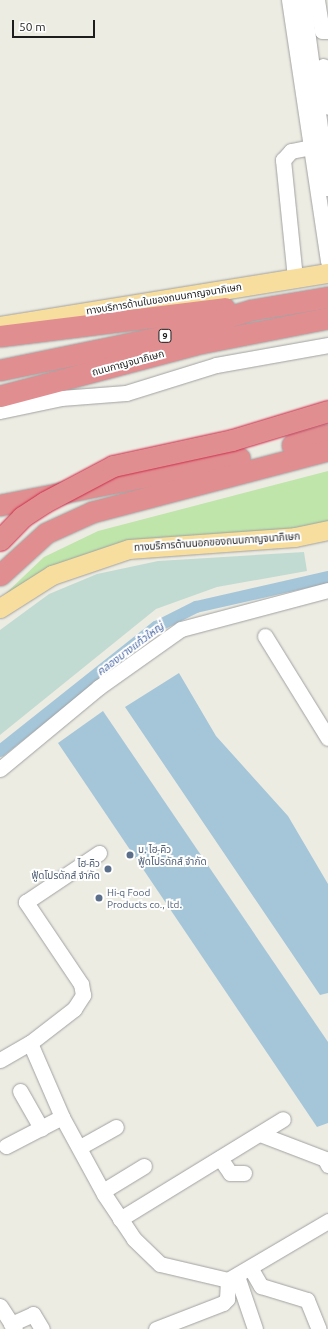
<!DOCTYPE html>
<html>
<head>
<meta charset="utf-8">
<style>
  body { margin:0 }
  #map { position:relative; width:328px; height:1329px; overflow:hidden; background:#edece3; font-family:Ubuntu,"Noto Sans Thai",sans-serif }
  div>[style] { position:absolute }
  .grass>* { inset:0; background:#bfe5ab }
  .wetland>* { inset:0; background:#c1dbd3 }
  .water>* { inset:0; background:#a5c6d9 }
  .canal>* { height:12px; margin:-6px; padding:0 6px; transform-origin:6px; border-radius:6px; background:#a5c6d9 }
  .roads { filter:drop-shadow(0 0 1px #a1a1a1) drop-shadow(0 0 1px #a1a1a1) }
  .minor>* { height:15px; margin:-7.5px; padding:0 7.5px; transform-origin:7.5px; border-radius:7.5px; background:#fff }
  .major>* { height:19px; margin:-9.5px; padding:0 9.5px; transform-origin:9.5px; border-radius:9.5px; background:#f7de9f }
  .highway>* { height:21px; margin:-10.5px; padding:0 10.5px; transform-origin:10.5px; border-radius:10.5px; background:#e18e91 }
  .bridges { filter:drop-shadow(0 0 1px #ce2d4c) drop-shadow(0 0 1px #ce2d4c) }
  .highway-bridge>* { height:21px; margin:-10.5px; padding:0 10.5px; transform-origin:10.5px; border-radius:10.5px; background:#e18e91 }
  .dots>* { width:11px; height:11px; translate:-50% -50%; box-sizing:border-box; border:2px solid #fff; border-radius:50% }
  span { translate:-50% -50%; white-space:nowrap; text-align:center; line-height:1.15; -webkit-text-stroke:4px #fff; paint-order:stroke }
  .shield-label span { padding:1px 3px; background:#fff; border:1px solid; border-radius:3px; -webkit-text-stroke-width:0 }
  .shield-label { font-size:9px; color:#1d1d1d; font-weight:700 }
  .street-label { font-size:10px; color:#1d1d1d }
  .service-label { font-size:10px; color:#4e5e75 }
  .left { translate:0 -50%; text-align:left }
  .right { translate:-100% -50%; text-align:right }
  .water-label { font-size:11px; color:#4f6da7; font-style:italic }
  .scale { position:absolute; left:12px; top:20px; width:83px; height:18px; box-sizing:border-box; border:2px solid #1d1d1d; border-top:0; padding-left:5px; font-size:12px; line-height:14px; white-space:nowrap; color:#1d1d1d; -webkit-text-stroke:3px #fff; paint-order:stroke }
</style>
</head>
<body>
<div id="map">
  <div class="grass">
    <i style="clip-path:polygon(328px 471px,328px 534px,134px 552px,2px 597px,44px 557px,98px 531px)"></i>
  </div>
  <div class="wetland">
    <i style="clip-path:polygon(304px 552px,307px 571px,217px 587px,156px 609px,0 735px,0 630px,49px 594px,97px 574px,158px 561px)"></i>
  </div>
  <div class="water">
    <i style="clip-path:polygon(179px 673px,216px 736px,288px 816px,328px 884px,328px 993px,320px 995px,125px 707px)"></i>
    <i style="clip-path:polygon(103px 711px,328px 1042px,328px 1123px,317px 1127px,58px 743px)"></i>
  </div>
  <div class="canal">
    <i style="left:0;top:751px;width:199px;rotate:-38.5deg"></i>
    <i style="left:156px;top:627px;width:45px;rotate:-26.6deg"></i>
    <i style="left:196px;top:607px;width:135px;rotate:-12.8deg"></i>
  </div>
  <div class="roads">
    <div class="minor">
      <i style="left:289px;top:0;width:264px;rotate:81.5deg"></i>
      <i style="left:303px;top:0;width:190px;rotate:82.4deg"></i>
      <i style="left:317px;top:0;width:31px;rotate:81deg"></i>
      <i style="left:322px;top:31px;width:6px"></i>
      <i style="left:323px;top:66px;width:41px;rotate:83deg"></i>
      <i style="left:295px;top:278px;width:119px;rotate:-95.8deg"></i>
      <i style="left:283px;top:160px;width:12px;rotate:-48deg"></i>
      <i style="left:291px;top:151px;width:20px;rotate:-11deg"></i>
      <i style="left:0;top:411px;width:62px;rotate:-12deg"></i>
      <i style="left:61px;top:398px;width:65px;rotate:-4.4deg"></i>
      <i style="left:126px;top:393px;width:94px;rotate:-17.3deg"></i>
      <i style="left:216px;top:365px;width:114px;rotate:-10.1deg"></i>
      <i style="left:265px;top:636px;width:120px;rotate:58.3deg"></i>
      <i style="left:0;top:769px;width:129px;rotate:-39.6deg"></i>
      <i style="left:99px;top:687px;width:100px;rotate:-35.3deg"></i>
      <i style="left:181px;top:629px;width:152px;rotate:-14.9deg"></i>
      <i style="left:30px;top:1043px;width:81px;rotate:66.6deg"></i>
      <i style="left:62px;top:1117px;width:88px;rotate:61.4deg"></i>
      <i style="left:104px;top:1194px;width:54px;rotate:56.3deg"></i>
      <i style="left:134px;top:1239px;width:36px;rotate:44deg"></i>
      <i style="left:160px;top:1264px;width:70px;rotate:13.2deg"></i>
      <i style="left:228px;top:1280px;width:116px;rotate:-30.5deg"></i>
      <i style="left:0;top:1060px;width:34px;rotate:-30deg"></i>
      <i style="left:30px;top:1043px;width:56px;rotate:-37.7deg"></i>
      <i style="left:74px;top:1009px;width:17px;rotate:-57deg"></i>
      <i style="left:83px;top:995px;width:11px;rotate:-100deg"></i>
      <i style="left:81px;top:984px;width:99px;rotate:-123.9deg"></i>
      <i style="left:26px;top:902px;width:88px;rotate:-33.9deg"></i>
      <i style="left:20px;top:1091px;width:43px;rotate:60.4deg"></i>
      <i style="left:260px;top:1134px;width:70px;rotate:21deg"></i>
      <i style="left:325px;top:1159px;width:7px;rotate:63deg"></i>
      <i style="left:6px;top:1146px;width:63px;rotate:-27.4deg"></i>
      <i style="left:80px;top:1147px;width:41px;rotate:-29.1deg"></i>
      <i style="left:220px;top:1158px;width:18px;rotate:56deg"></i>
      <i style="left:230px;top:1173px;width:14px"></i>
      <i style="left:103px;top:1191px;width:48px;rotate:-31.4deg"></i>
      <i style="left:120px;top:1219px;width:191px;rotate:-31.5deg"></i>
      <i style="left:251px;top:1269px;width:20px;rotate:60deg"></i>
      <i style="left:261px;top:1286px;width:48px;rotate:16.9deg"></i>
      <i style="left:307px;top:1300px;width:31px;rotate:68deg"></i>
      <i style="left:237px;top:1276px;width:56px;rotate:71.2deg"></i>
      <i style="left:0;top:1306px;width:27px;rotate:57deg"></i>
      <i style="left:11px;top:1324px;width:24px;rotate:-24deg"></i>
      <i style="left:33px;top:1314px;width:17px;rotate:59deg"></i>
      <i style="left:156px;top:1329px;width:72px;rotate:-21.2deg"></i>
      <i style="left:223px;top:1303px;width:6px;rotate:-45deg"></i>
      <i style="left:227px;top:1299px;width:19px;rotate:-87deg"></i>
    </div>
    <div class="major">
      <i style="left:0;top:326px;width:332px;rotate:-9.2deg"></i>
      <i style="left:0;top:608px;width:62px;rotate:-32.4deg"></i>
      <i style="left:52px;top:575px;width:81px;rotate:-18.7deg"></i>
      <i style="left:129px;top:549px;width:166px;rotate:-4.1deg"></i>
      <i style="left:295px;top:537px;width:34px;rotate:-12deg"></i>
    </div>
    <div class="highway">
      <i style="left:0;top:336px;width:226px;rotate:-7.1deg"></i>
      <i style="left:0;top:370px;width:163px;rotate:-11.7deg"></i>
      <i style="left:160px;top:337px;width:95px;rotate:-16.5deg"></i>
      <i style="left:251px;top:310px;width:78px;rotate:-9.6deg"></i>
      <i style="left:0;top:396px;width:208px;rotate:-14.8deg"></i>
      <i style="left:201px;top:343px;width:129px;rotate:-11.1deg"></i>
      <i style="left:292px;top:445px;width:37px;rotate:-16deg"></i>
      <i style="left:0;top:505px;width:244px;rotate:-11.1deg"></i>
      <i style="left:0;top:575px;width:62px;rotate:-42.4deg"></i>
      <i style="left:46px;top:533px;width:51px;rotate:-24.5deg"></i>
      <i style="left:92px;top:512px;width:244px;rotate:-14.7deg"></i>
    </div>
  </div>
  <div class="bridges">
    <div class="highway-bridge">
      <i style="left:0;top:540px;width:32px;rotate:-46deg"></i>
      <i style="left:22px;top:517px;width:27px;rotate:-33deg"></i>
      <i style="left:45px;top:502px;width:77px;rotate:-27.9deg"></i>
      <i style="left:113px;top:466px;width:122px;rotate:-12.3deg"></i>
      <i style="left:232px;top:440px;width:100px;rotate:-16.8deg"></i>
    </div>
  </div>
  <div class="dots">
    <i style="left:130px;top:855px;background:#5c6f8a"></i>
    <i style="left:108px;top:869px;background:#5c6f8a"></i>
    <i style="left:99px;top:898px;background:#5c6f8a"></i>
  </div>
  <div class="shield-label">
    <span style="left:165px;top:336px">9</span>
  </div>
  <div class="street-label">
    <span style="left:164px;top:299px;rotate:-9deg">ทางบริการด้านในของถนนกาญจนาภิเษก</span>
    <span style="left:128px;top:363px;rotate:-15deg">ถนนกาญจนาภิเษก</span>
    <span style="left:217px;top:542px;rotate:-4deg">ทางบริการด้านนอกของถนนกาญจนาภิเษก</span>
  </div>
  <div class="service-label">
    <span class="left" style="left:138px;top:855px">บ. ไฮ-คิว<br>ฟู้ดโปรดักส์ จำกัด</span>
    <span class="right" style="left:100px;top:869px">ไฮ-คิว<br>ฟู้ดโปรดักส์ จำกัด</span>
    <span class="left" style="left:107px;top:898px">Hi-q Food<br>Products co., ltd.</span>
  </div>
  <div class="water-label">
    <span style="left:130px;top:649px;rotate:-37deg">คลองบางแก้วใหญ่</span>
  </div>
  <div class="scale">50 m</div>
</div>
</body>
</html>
